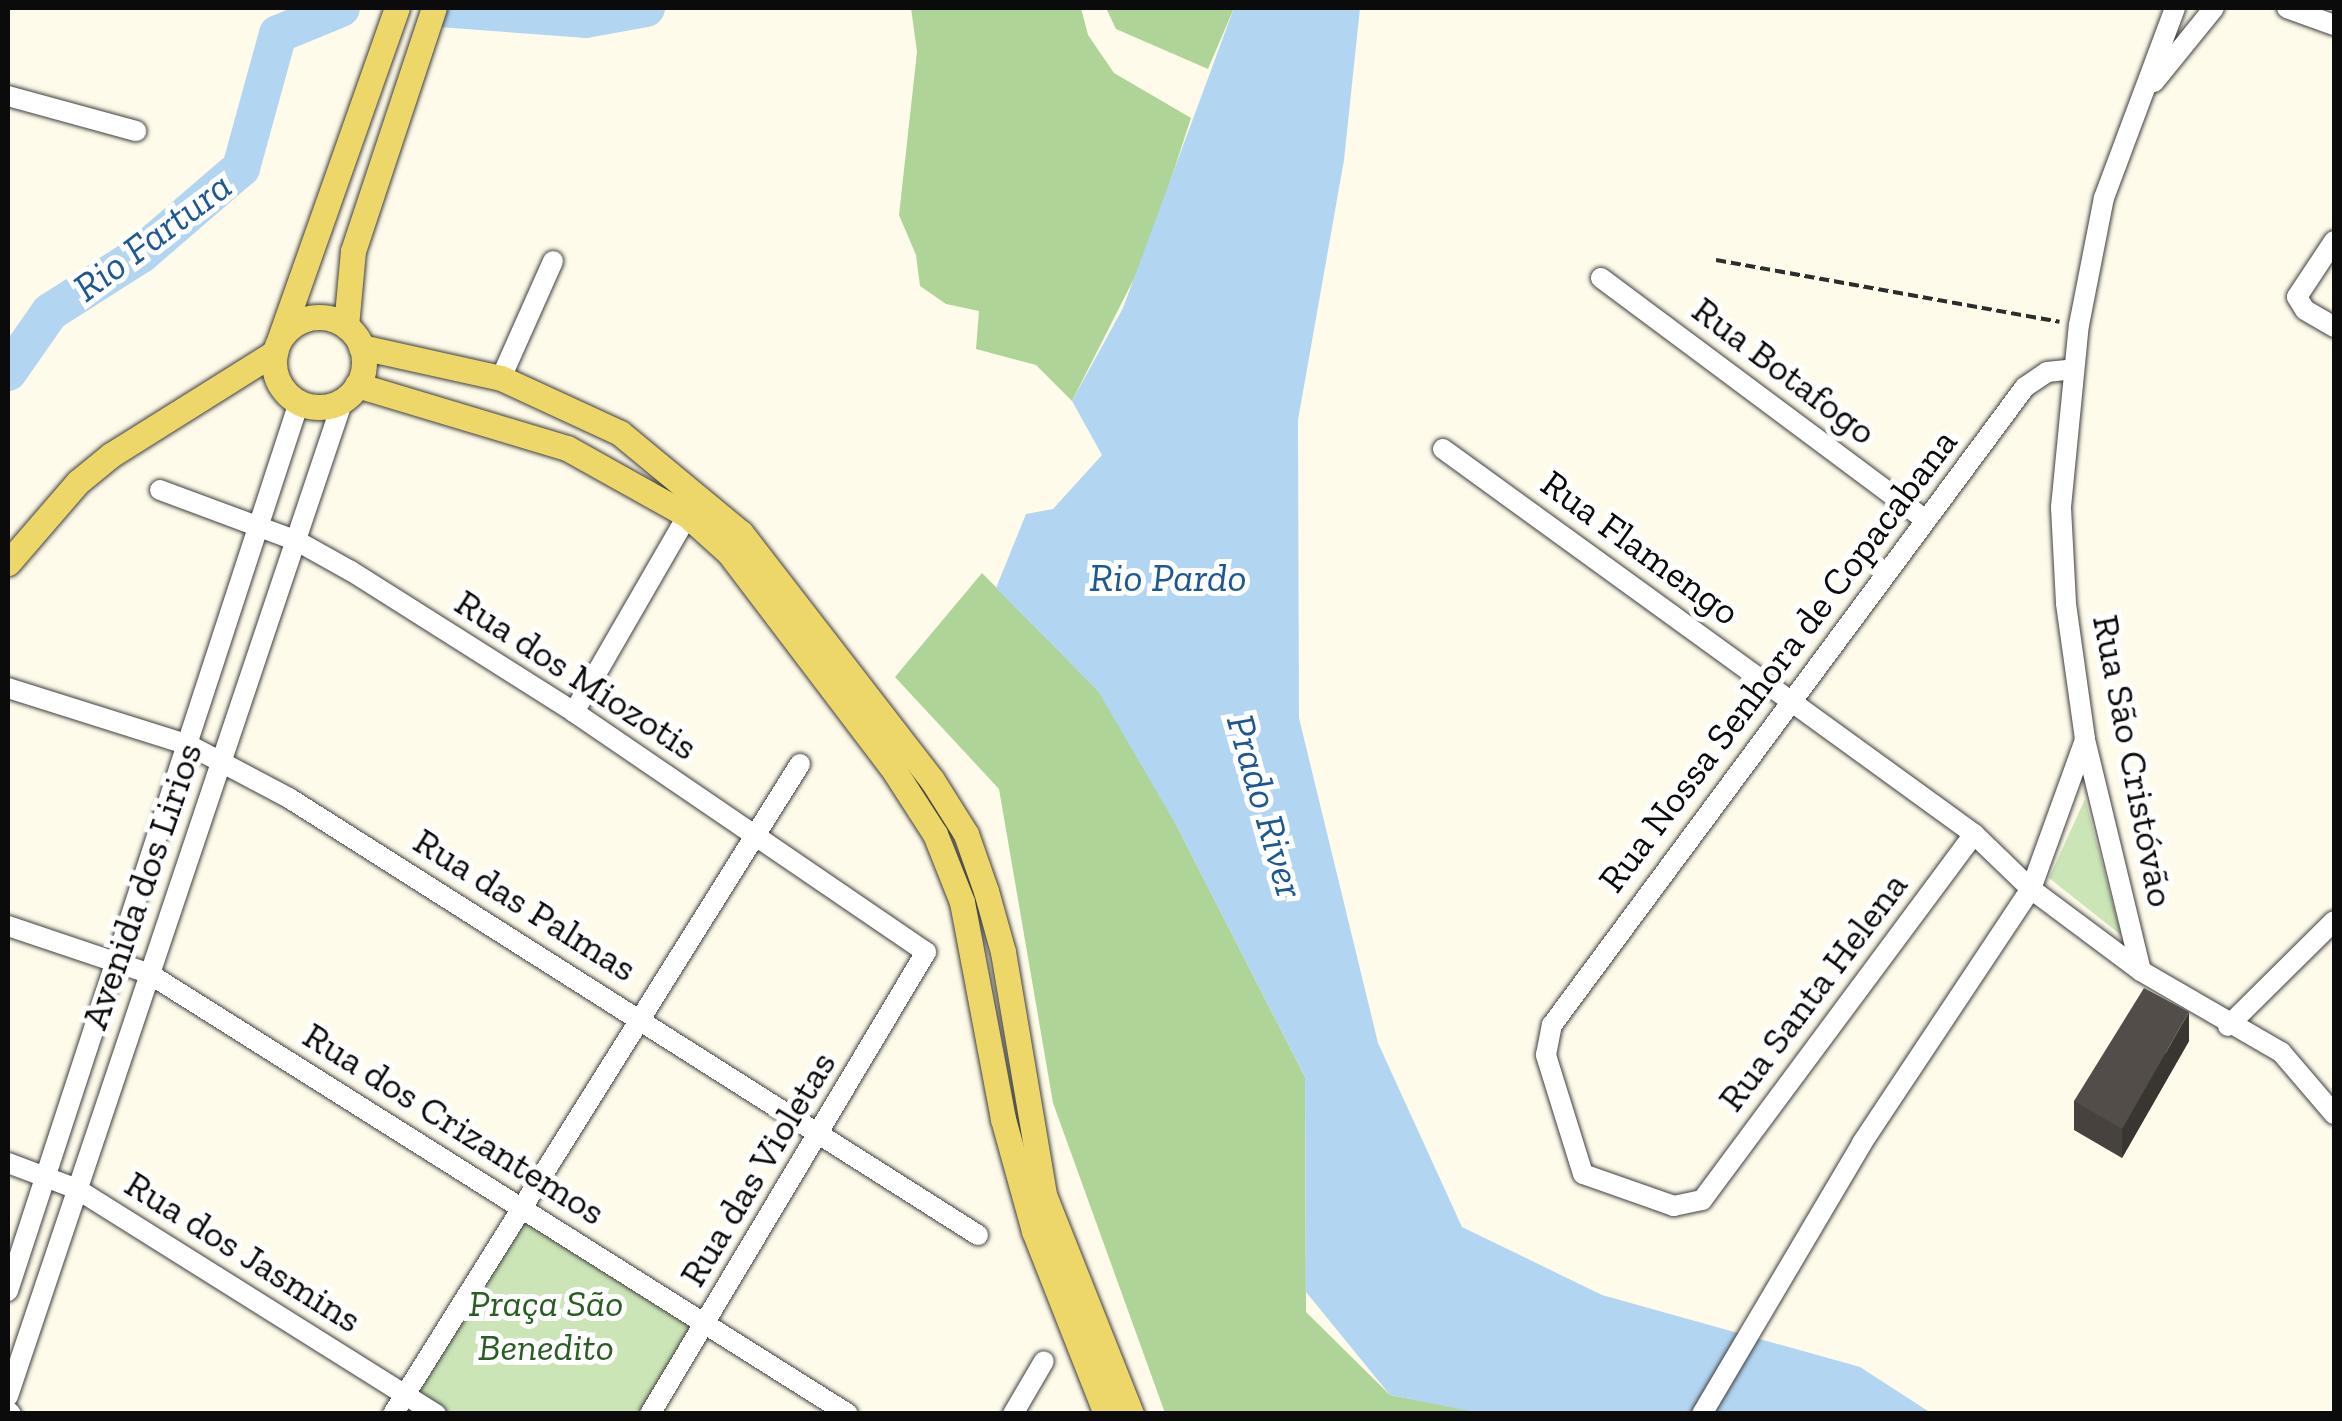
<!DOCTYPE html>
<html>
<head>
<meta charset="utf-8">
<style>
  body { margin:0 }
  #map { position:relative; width:2342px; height:1421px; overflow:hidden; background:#fefbea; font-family:"Zilla Slab",serif }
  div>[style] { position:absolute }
  .green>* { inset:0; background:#cbe5b7 }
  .forest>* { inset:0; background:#afd497 }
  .water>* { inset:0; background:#b2d5f1 }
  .river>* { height:38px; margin:-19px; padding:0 19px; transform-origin:19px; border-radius:19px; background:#b2d5f1 }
  .path>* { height:4px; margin-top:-2px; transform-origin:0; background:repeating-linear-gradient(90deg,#2d2d2d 0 10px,transparent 0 15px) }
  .roads { filter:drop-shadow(0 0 2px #3e3e3e) drop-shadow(0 0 2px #3e3e3e) }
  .minor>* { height:20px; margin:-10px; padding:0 10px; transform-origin:10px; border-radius:10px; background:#fff }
  .major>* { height:25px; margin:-12.5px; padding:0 12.5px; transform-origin:12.5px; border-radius:12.5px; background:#eed769 }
  .major>.ring { margin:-12.5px; padding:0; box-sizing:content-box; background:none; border:25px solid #eed769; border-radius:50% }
  .wall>* { inset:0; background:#47423e }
  .shaded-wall>* { inset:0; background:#393632 }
  .building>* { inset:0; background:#524d48 }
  span { translate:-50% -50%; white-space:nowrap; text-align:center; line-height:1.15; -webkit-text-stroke:10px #fff; paint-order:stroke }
  .street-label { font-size:38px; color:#0b0b0b }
  .park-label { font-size:38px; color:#295d21; font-style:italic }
  .water-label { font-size:40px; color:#1e5892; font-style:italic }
  .frame { position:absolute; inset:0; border:10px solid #0b0b0b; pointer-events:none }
</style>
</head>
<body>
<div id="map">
  <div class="green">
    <i style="clip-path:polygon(2085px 799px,2121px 935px,2049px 878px)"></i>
    <i style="clip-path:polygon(514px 1206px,707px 1322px,650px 1413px,444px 1413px,408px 1390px)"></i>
  </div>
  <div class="forest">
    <i style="clip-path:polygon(911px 8px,1081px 8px,1088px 35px,1114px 73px,1191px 118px,1147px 253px,1072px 401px,1036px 365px,976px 349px,979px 311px,946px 304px,920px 286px,916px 255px,899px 215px,917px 52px)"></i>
    <i style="clip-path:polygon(1106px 8px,1234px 8px,1208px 69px,1116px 29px)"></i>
    <i style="clip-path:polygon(982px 573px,1118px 711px,1305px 1077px,1306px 1312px,1390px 1395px,1485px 1413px,1165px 1413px,1053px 1103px,999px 789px,895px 677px)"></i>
  </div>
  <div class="water">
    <i style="clip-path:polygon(1234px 8px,1360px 8px,1344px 160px,1298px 420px,1299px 718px,1378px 1043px,1462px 1227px,1602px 1295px,1860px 1367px,1931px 1413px,1485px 1414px,1390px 1395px,1306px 1292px,1305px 1077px,1175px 823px,1098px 691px,996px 588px,1026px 514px,1053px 509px,1102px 455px,1072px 401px,1123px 308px)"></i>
  </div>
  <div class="river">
    <i style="left:440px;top:8px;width:145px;rotate:4.3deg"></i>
    <i style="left:585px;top:19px;width:62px;rotate:-10.2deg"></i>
    <i style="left:8px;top:372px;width:73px;rotate:-55deg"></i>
    <i style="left:50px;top:312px;width:108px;rotate:-32.5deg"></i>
    <i style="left:141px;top:254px;width:132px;rotate:-40.7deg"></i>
    <i style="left:241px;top:168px;width:139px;rotate:-74.6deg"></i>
    <i style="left:278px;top:34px;width:68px;rotate:-22.4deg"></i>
  </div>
  <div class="path">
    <i style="left:1716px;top:260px;width:349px;rotate:10.2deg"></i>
  </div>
  <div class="roads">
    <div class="minor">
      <i style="left:2287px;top:8px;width:50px;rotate:19.9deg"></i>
      <i style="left:2154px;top:82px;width:95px;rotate:-51deg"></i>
      <i style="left:8px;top:96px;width:133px;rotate:15.3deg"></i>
      <i style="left:2334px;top:241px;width:67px;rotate:123.5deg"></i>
      <i style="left:2297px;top:297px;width:15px;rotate:58deg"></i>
      <i style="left:2305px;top:310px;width:34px;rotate:30deg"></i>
      <i style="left:1601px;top:278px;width:405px;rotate:36.7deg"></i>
      <i style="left:501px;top:378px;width:128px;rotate:-66deg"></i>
      <i style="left:1443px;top:449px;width:656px;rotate:35.94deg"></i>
      <i style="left:1974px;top:834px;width:79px;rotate:44deg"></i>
      <i style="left:2031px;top:889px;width:137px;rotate:36.7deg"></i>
      <i style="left:2141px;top:971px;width:162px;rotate:30.1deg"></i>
      <i style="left:2281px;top:1052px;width:82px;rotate:49.5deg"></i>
      <i style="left:160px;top:490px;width:146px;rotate:20.4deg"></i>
      <i style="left:297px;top:541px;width:62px;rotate:29.1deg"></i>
      <i style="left:351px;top:571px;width:264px;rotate:32.3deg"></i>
      <i style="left:574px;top:712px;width:426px;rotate:34.3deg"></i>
      <i style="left:926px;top:952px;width:538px;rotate:120.85deg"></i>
      <i style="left:8px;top:688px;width:190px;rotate:17.5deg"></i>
      <i style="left:189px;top:745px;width:113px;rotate:27.9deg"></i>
      <i style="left:289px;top:798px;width:816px;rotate:32.39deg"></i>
      <i style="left:574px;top:712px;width:238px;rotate:-60deg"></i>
      <i style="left:1974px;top:834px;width:456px;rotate:126.6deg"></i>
      <i style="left:1702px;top:1200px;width:29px;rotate:168deg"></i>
      <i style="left:1674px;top:1206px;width:96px;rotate:-160.6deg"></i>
      <i style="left:1583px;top:1174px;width:125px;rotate:-107.3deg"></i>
      <i style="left:1546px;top:1055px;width:31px;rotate:-79deg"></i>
      <i style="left:1552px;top:1025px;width:794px;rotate:-53.45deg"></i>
      <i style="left:2025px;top:387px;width:27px;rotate:-34deg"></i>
      <i style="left:2047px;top:372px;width:27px;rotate:-6deg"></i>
      <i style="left:8px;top:926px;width:148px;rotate:18.6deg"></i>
      <i style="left:148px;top:973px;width:827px;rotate:32.21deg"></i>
      <i style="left:2141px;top:971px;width:239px;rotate:-103.6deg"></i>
      <i style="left:2085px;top:739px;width:137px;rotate:-98deg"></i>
      <i style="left:2066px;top:603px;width:96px;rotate:-93deg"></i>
      <i style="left:2061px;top:507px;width:183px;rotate:-84.4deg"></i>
      <i style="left:2079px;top:325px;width:129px;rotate:-78.9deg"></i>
      <i style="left:2104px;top:198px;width:203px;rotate:-69.5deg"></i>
      <i style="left:2228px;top:1026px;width:149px;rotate:-44.7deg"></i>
      <i style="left:8px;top:1163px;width:74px;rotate:20.6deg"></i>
      <i style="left:77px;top:1189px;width:424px;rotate:32.1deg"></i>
      <i style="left:8px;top:1291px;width:935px;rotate:-71.87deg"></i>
      <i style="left:8px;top:1396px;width:1051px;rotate:-71.41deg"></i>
      <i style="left:8px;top:1411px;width:4px;rotate:45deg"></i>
      <i style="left:393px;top:1414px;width:767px;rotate:-57.95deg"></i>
      <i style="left:1013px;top:1414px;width:61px;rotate:-59.7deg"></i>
      <i style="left:1702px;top:1414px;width:315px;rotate:-59.4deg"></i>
      <i style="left:1862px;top:1143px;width:305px;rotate:-56.4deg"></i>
      <i style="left:2031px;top:889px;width:158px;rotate:-70.1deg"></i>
    </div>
    <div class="major">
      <i class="ring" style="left:274px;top:317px;width:65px;height:65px"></i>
      <i style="left:346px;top:326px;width:75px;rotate:-84.7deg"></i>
      <i style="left:353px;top:251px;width:256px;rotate:-71.6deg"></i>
      <i style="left:280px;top:338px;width:350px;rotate:-70.5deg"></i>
      <i style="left:361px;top:347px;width:143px;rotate:12.5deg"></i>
      <i style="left:501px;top:378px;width:131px;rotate:24.8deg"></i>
      <i style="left:620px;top:433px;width:157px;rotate:39.6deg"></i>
      <i style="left:741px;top:533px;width:312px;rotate:52.3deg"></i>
      <i style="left:932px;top:780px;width:64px;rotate:57.8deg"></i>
      <i style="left:966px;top:834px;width:60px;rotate:70.7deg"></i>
      <i style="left:986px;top:891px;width:63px;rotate:74.4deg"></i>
      <i style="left:1003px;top:952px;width:246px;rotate:80.4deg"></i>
      <i style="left:1044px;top:1195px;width:236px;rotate:68.3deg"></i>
      <i style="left:357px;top:385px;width:219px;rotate:16.7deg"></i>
      <i style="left:567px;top:448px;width:137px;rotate:29.2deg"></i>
      <i style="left:687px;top:515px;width:57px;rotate:42.1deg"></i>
      <i style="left:729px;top:553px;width:275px;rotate:52.8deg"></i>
      <i style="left:895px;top:772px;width:74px;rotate:57.2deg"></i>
      <i style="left:935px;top:834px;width:73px;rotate:68.3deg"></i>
      <i style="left:962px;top:902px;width:221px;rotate:79.3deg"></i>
      <i style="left:1003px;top:1119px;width:116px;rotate:74.5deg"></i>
      <i style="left:1034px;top:1231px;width:197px;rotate:68.5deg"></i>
      <i style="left:8px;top:563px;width:107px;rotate:-49.2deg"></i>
      <i style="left:78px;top:482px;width:43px;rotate:-39.3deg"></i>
      <i style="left:111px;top:455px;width:194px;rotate:-32.1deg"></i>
    </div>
  </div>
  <div class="wall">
    <i style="clip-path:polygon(2189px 1041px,2122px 1158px,2074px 1130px,2074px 1101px)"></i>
  </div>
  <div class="shaded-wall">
    <i style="clip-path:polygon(2189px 1012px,2189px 1041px,2122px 1158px,2122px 1129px)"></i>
  </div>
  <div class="building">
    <i style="clip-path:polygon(2144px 988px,2189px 1012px,2122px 1129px,2074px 1101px)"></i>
  </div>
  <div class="street-label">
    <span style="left:1784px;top:371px;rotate:37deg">Rua Botafogo</span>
    <span style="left:1640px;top:548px;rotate:36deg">Rua Flamengo</span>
    <span style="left:1778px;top:661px;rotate:-53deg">Rua Nossa Senhora de Copacabana</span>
    <span style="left:576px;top:675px;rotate:33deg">Rua dos Miozotis</span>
    <span style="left:2133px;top:761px;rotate:79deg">Rua São Cristóvão</span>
    <span style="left:142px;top:886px;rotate:-71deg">Avenida dos Lirios</span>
    <span style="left:525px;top:905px;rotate:32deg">Rua das Palmas</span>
    <span style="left:1813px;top:992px;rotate:-53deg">Rua Santa Helena</span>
    <span style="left:454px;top:1124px;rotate:32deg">Rua dos Crizantemos</span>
    <span style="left:758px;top:1169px;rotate:-59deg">Rua das Violetas</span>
    <span style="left:243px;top:1252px;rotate:32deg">Rua dos Jasmins</span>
  </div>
  <div class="park-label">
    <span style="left:546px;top:1326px">Praça São<br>Benedito</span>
  </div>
  <div class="water-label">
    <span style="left:152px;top:236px;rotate:-37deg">Rio Fartura</span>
    <span style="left:1168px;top:577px">Rio Pardo</span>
    <span style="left:1266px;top:806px;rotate:74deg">Prado River</span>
  </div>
  <div class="frame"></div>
</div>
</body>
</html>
